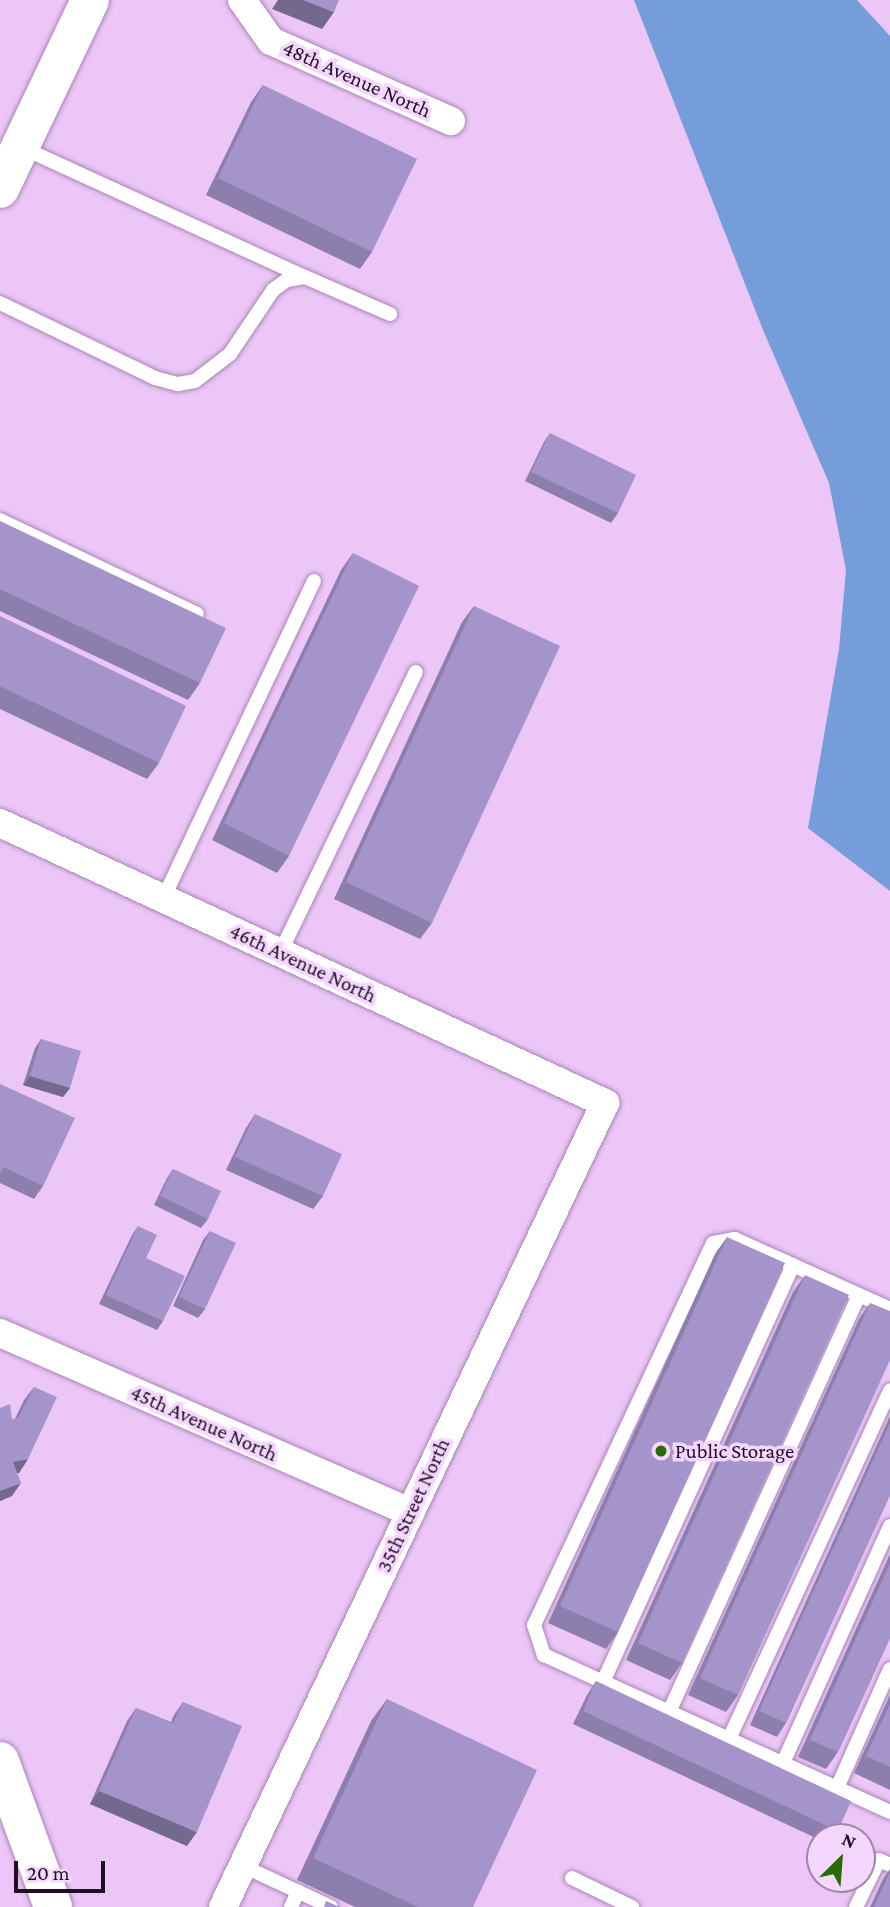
<!DOCTYPE html>
<html>
<head>
<meta charset="utf-8">
<style>
  body { margin:0 }
  #map { position:relative; width:890px; height:1907px; overflow:hidden; background:#ebc6f7; font-family:"Crimson Pro",serif }
  div>[style] { position:absolute }
  .water>* { inset:0; background:#759dd9 }
  .roads { filter:drop-shadow(0 0 2px #a986b4) drop-shadow(0 0 2px #a986b4) }
  .lane>* { height:14px; margin:-7px; padding:0 7px; transform-origin:7px; border-radius:7px; background:#fff }
  .street>* { height:28px; margin:-14px; padding:0 14px; transform-origin:14px; border-radius:14px; background:#fff }
  .secondary>* { height:38px; margin:-19px; padding:0 19px; transform-origin:19px; border-radius:19px; background:#fff }
  .wall>* { inset:0; background:#8d7fad }
  .shaded-wall>* { inset:0; background:#73688d }
  .building>* { inset:0; background:#a494c9 }
  .dots>* { width:19px; height:19px; translate:-50% -50%; box-sizing:border-box; border:4px solid #f4d6fe; border-radius:50% }
  span { translate:-50% -50%; white-space:nowrap; text-align:center; line-height:1.15; -webkit-text-stroke:7px #f4d6fe; paint-order:stroke }
  .street-label { font-size:21px; color:#1f1122 }
  .poi-label { font-size:21px; color:#1f1122 }
  .left { translate:0 -50%; text-align:left }
  .north { position:absolute; left:806px; top:1823px; width:70px; height:70px; box-sizing:border-box; background:#f4d6fe; border:2px solid #9f87a6; border-radius:50%; rotate:25deg; font-size:19px; font-weight:700; line-height:28px; text-align:center; color:#1f1122 }
  .north::after { content:''; display:block; margin:auto; width:24px; height:32px; background:#296c03; clip-path:polygon(50% 0,100% 100%,50% 72%,0 100%) }
  .scale { position:absolute; left:14px; top:1861px; width:91px; height:32px; box-sizing:border-box; border:4px solid #1f1122; border-top:0; padding-left:9px; font-size:21px; line-height:24px; white-space:nowrap; color:#1f1122; -webkit-text-stroke:5px #f4d6fe; paint-order:stroke }
</style>
</head>
<body>
<div id="map">
  <div class="water">
    <i style="clip-path:polygon(634px 0,857px 0,890px 36px,890px 891px,808px 828px,839px 649px,846px 570px,829px 483px,763px 330px)"></i>
  </div>
  <div class="roads">
    <div class="lane">
      <i style="left:21px;top:147px;width:312px;rotate:24.6deg"></i>
      <i style="left:0;top:303px;width:172px;rotate:25.8deg"></i>
      <i style="left:155px;top:378px;width:24px;rotate:15deg"></i>
      <i style="left:178px;top:384px;width:17px;rotate:-10deg"></i>
      <i style="left:195px;top:381px;width:44px;rotate:-37.6deg"></i>
      <i style="left:230px;top:354px;width:77px;rotate:-56.1deg"></i>
      <i style="left:273px;top:290px;width:17px;rotate:-36deg"></i>
      <i style="left:287px;top:280px;width:18px;rotate:-9deg"></i>
      <i style="left:305px;top:277px;width:93px;rotate:23.5deg"></i>
      <i style="left:0;top:520px;width:218px;rotate:25.5deg"></i>
      <i style="left:163px;top:899px;width:352px;rotate:-64.6deg"></i>
      <i style="left:280px;top:953px;width:312px;rotate:-64.2deg"></i>
      <i style="left:890px;top:1309px;width:170px;rotate:-155.7deg"></i>
      <i style="left:735px;top:1239px;width:22px;rotate:170deg"></i>
      <i style="left:713px;top:1243px;width:422px;rotate:115.1deg"></i>
      <i style="left:534px;top:1625px;width:32px;rotate:72deg"></i>
      <i style="left:544px;top:1655px;width:380px;rotate:24.4deg"></i>
      <i style="left:603px;top:1682px;width:458px;rotate:-65.5deg"></i>
      <i style="left:669px;top:1712px;width:458px;rotate:-65.5deg"></i>
      <i style="left:729px;top:1739px;width:384px;rotate:-65.2deg"></i>
      <i style="left:783px;top:1763px;width:260px;rotate:-65.7deg"></i>
      <i style="left:837px;top:1788px;width:130px;rotate:-66deg"></i>
      <i style="left:243px;top:1866px;width:97px;rotate:25deg"></i>
      <i style="left:572px;top:1878px;width:67px;rotate:25.8deg"></i>
      <i style="left:291px;top:1907px;width:17px;rotate:-66deg"></i>
      <i style="left:856px;top:1907px;width:52px;rotate:-63.9deg"></i>
      <i style="left:879px;top:1860px;width:12px;rotate:24deg"></i>
    </div>
    <div class="street">
      <i style="left:242px;top:0;width:50px;rotate:54.7deg"></i>
      <i style="left:271px;top:41px;width:197px;rotate:24deg"></i>
      <i style="left:0;top:823px;width:667px;rotate:24.84deg"></i>
      <i style="left:605px;top:1103px;width:890px;rotate:115.41deg"></i>
      <i style="left:0;top:1333px;width:446px;rotate:23.6deg"></i>
    </div>
    <div class="secondary">
      <i style="left:0;top:189px;width:209px;rotate:-64.5deg"></i>
      <i style="left:0;top:1761px;width:155px;rotate:70deg"></i>
    </div>
  </div>
  <div class="wall">
    <i style="clip-path:polygon(263px 85px,372px 252px,360px 269px,206px 195px,251px 102px)"></i>
    <i style="clip-path:polygon(550px 433px,618px 513px,611px 523px,525px 481px,544px 442px)"></i>
    <i style="clip-path:polygon(0 521px,200px 683px,188px 700px,0 611px)"></i>
    <i style="clip-path:polygon(353px 553px,289px 856px,277px 873px,212px 840px,341px 570px)"></i>
    <i style="clip-path:polygon(474px 606px,432px 923px,420px 939px,334px 899px,462px 622px)"></i>
    <i style="clip-path:polygon(0 616px,159px 763px,147px 779px,0 709px)"></i>
    <i style="clip-path:polygon(41px 1039px,70px 1088px,63px 1097px,23px 1085px,35px 1048px)"></i>
    <i style="clip-path:polygon(0 1084px,43px 1186px,34px 1199px,0 1183px)"></i>
    <i style="clip-path:polygon(255px 1114px,323px 1196px,313px 1209px,226px 1170px,246px 1128px)"></i>
    <i style="clip-path:polygon(173px 1169px,208px 1219px,201px 1228px,154px 1205px,167px 1178px)"></i>
    <i style="clip-path:polygon(138px 1226px,163px 1321px,157px 1330px,99px 1304px,132px 1235px)"></i>
    <i style="clip-path:polygon(210px 1231px,205px 1309px,198px 1318px,173px 1306px,203px 1240px)"></i>
    <i style="clip-path:polygon(727px 1237px,618px 1632px,606px 1649px,548px 1623px,715px 1254px)"></i>
    <i style="clip-path:polygon(805px 1275px,682px 1663px,670px 1680px,626px 1660px,793px 1292px)"></i>
    <i style="clip-path:polygon(870px 1303px,738px 1695px,726px 1712px,688px 1695px,859px 1319px)"></i>
    <i style="clip-path:polygon(34px 1387px,28px 1459px,19px 1473px,17px 1473px,12px 1496px,0 1501px,0 1408px,12px 1419px,15px 1419px,24px 1400px)"></i>
    <i style="clip-path:polygon(890px 1416px,890px 1495px,786px 1723px,777px 1737px,750px 1725px)"></i>
    <i style="clip-path:polygon(890px 1554px,890px 1638px,838px 1752px,826px 1769px,798px 1757px)"></i>
    <i style="clip-path:polygon(596px 1681px,838px 1831px,833px 1837px,820px 1837px,820px 1840px,573px 1724px,587px 1695px)"></i>
    <i style="clip-path:polygon(890px 1695px,890px 1790px,854px 1773px)"></i>
    <i style="clip-path:polygon(387px 1699px,473px 1907px,355px 1907px,297px 1880px,371px 1721px)"></i>
    <i style="clip-path:polygon(183px 1702px,187px 1846px,90px 1804px,127px 1721px,136px 1708px,171px 1722px,174px 1715px)"></i>
    <i style="clip-path:polygon(890px 1869px,890px 1907px,870px 1907px,883px 1879px)"></i>
  </div>
  <div class="shaded-wall">
    <i style="clip-path:polygon(278px 0,304px 0,334px 12px,322px 29px,272px 9px)"></i>
    <i style="clip-path:polygon(30px 1076px,70px 1088px,63px 1097px,23px 1085px)"></i>
    <i style="clip-path:polygon(28px 1459px,19px 1473px,4px 1475px,13px 1462px)"></i>
    <i style="clip-path:polygon(21px 1483px,12px 1496px,0 1501px,0 1491px)"></i>
    <i style="clip-path:polygon(99px 1791px,197px 1832px,187px 1846px,90px 1804px)"></i>
  </div>
  <div class="building">
    <i style="clip-path:polygon(304px 0,339px 0,334px 12px)"></i>
    <i style="clip-path:polygon(263px 85px,417px 159px,372px 252px,218px 178px)"></i>
    <i style="clip-path:polygon(550px 433px,636px 475px,618px 513px,531px 472px)"></i>
    <i style="clip-path:polygon(0 521px,226px 628px,200px 683px,0 589px)"></i>
    <i style="clip-path:polygon(353px 553px,419px 586px,289px 856px,224px 823px)"></i>
    <i style="clip-path:polygon(474px 606px,560px 646px,432px 923px,346px 882px)"></i>
    <i style="clip-path:polygon(0 616px,186px 706px,159px 763px,0 686px)"></i>
    <i style="clip-path:polygon(41px 1039px,81px 1051px,70px 1088px,30px 1076px)"></i>
    <i style="clip-path:polygon(0 1084px,75px 1118px,43px 1186px,3px 1167px,0 1174px)"></i>
    <i style="clip-path:polygon(255px 1114px,342px 1154px,323px 1196px,235px 1157px)"></i>
    <i style="clip-path:polygon(173px 1169px,221px 1191px,208px 1219px,160px 1196px)"></i>
    <i style="clip-path:polygon(138px 1226px,157px 1235px,146px 1258px,185px 1276px,163px 1321px,106px 1295px)"></i>
    <i style="clip-path:polygon(210px 1231px,236px 1243px,205px 1309px,179px 1297px)"></i>
    <i style="clip-path:polygon(727px 1237px,785px 1263px,618px 1632px,560px 1606px)"></i>
    <i style="clip-path:polygon(805px 1275px,849px 1295px,682px 1663px,638px 1643px)"></i>
    <i style="clip-path:polygon(870px 1303px,890px 1311px,890px 1360px,738px 1695px,700px 1678px)"></i>
    <i style="clip-path:polygon(34px 1387px,57px 1397px,28px 1459px,13px 1462px,21px 1483px,0 1491px,0 1408px,10px 1404px,12px 1419px,18px 1418px)"></i>
    <i style="clip-path:polygon(890px 1423px,890px 1495px,786px 1723px,759px 1711px)"></i>
    <i style="clip-path:polygon(890px 1563px,890px 1638px,838px 1752px,810px 1740px)"></i>
    <i style="clip-path:polygon(596px 1681px,851px 1801px,838px 1831px,583px 1711px)"></i>
    <i style="clip-path:polygon(387px 1699px,537px 1770px,473px 1907px,418px 1907px,313px 1858px)"></i>
    <i style="clip-path:polygon(183px 1702px,242px 1726px,197px 1832px,99px 1791px,136px 1708px,173px 1723px)"></i>
    <i style="clip-path:polygon(890px 1704px,890px 1767px,866px 1756px)"></i>
    <i style="clip-path:polygon(890px 1872px,890px 1907px,874px 1907px)"></i>
    <i style="clip-path:polygon(326px 1901px,340px 1907px,324px 1907px)"></i>
  </div>
  <div class="dots">
    <i style="left:661px;top:1451px;background:#296c03"></i>
  </div>
  <div class="street-label">
    <span style="left:357px;top:79px;rotate:24deg">48th Avenue North</span>
    <span style="left:303px;top:963px;rotate:25deg">46th Avenue North</span>
    <span style="left:204px;top:1423px;rotate:24deg">45th Avenue North</span>
    <span style="left:413px;top:1505px;rotate:-65deg">35th Street North</span>
  </div>
  <div class="poi-label">
    <span class="left" style="left:675px;top:1451px">Public Storage</span>
  </div>
  <div class="north">N</div>
  <div class="scale">20 m</div>
</div>
</body>
</html>
